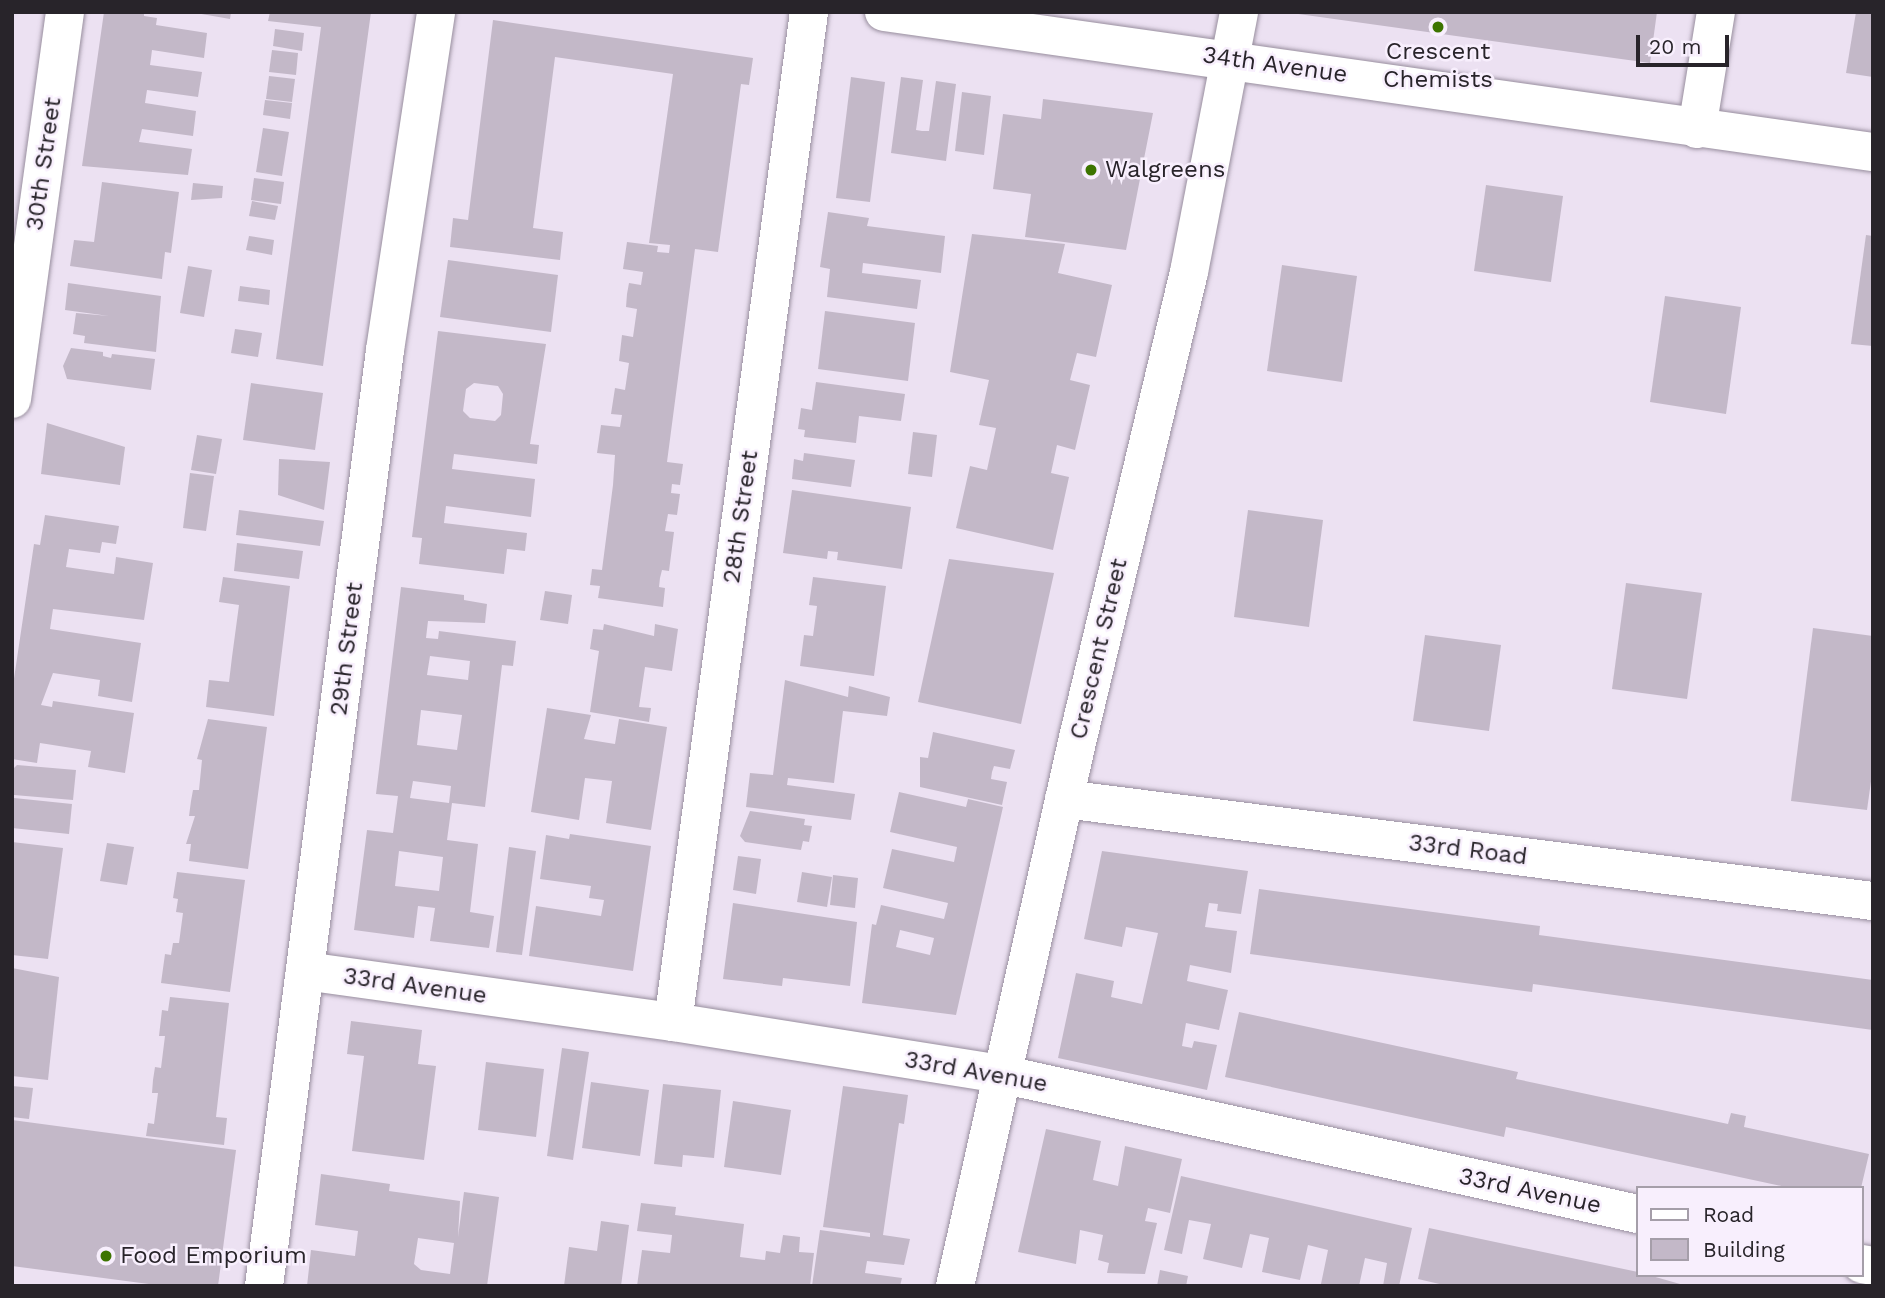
<!DOCTYPE html>
<html>
<head>
<meta charset="utf-8">
<style>
  body { margin:0 }
  #map { position:relative; width:1885px; height:1298px; overflow:hidden; background:#ece1f2; font-family:"Work Sans",sans-serif }
  div>[style] { position:absolute }
  .building>* { inset:0; background:#c3b8c8 }
  .roads { filter:drop-shadow(0 0 2px #988e9e) drop-shadow(0 0 2px #988e9e) }
  .minor>* { height:38px; margin:-19px; padding:0 19px; transform-origin:19px; border-radius:19px; background:#fff }
  .dots>* { width:19px; height:19px; translate:-50% -50%; box-sizing:border-box; border:4px solid #f8effd; border-radius:50% }
  span { translate:-50% -50%; white-space:nowrap; text-align:center; line-height:1.15; -webkit-text-stroke:5px #f8effd; paint-order:stroke }
  .poi-label { font-size:24px; color:#28242a }
  .left { translate:0 -50%; text-align:left }
  .street-label { font-size:24px; color:#28242a }
  .frame { position:absolute; inset:0; border:14px solid #28242a; pointer-events:none }
  .legend { position:absolute; left:1636px; top:1186px; width:228px; height:91px; box-sizing:border-box; background:#f8effd; border:2px solid #a59ea9; margin:0; padding:9px 12px; list-style:none; font-size:21px; color:#28242a }
  .legend li { display:flex; align-items:center; gap:14px; height:35px }
  .legend b { width:35px; border:2px solid #a59ea9 }
  .scale { position:absolute; left:1636px; top:35px; width:93px; height:32px; box-sizing:border-box; border:4px solid #28242a; border-top:0; padding-left:9px; font-size:21px; line-height:24px; white-space:nowrap; color:#28242a; -webkit-text-stroke:5px #f8effd; paint-order:stroke }
</style>
</head>
<body>
<div id="map">
  <div class="building">
    <i style="clip-path:polygon(104px 12px,144px 12px,144px 16px,157px 18px,156px 25px,207px 33px,204px 58px,152px 50px,151px 58px,150px 65px,202px 72px,198px 97px,147px 90px,145px 103px,196px 111px,193px 136px,142px 129px,139px 142px,192px 149px,188px 175px,82px 166px)"></i>
    <i style="clip-path:polygon(190px 12px,231px 12px,230px 19px)"></i>
    <i style="clip-path:polygon(270px 12px,371px 12px,323px 366px,276px 359px,321px 27px,268px 21px)"></i>
    <i style="clip-path:polygon(1284px 12px,1657px 12px,1650px 63px)"></i>
    <i style="clip-path:polygon(1856px 12px,1873px 12px,1873px 77px,1846px 73px)"></i>
    <i style="clip-path:polygon(493px 20px,753px 58px,749px 85px,741px 84px,718px 252px,695px 249px,667px 462px,683px 464px,680px 485px,672px 484px,671px 493px,680px 494px,677px 515px,668px 514px,665px 531px,674px 532px,669px 571px,662px 570px,660px 578px,659px 587px,665px 588px,663px 607px,598px 598px,600px 586px,590px 585px,592px 569px,602px 570px,613px 485px,615px 455px,597px 453px,601px 425px,620px 427px,622px 415px,611px 414px,615px 388px,625px 390px,629px 363px,619px 361px,622px 335px,633px 337px,637px 309px,626px 307px,627px 294px,629px 283px,641px 285px,643px 272px,623px 269px,627px 242px,658px 246px,657px 252px,669px 253px,670px 245px,649px 243px,673px 74px,555px 57px,533px 228px,563px 232px,560px 260px,450px 247px,453px 218px,468px 220px)"></i>
    <i style="clip-path:polygon(275px 29px,304px 33px,302px 51px,273px 46px)"></i>
    <i style="clip-path:polygon(272px 50px,298px 53px,296px 75px,269px 72px)"></i>
    <i style="clip-path:polygon(269px 76px,295px 79px,292px 102px,266px 99px)"></i>
    <i style="clip-path:polygon(851px 77px,885px 82px,870px 202px,836px 198px)"></i>
    <i style="clip-path:polygon(901px 77px,923px 80px,916px 130px,922px 131px,929px 131px,936px 81px,956px 84px,946px 161px,891px 153px)"></i>
    <i style="clip-path:polygon(962px 92px,991px 96px,984px 155px,955px 151px)"></i>
    <i style="clip-path:polygon(1043px 99px,1153px 113px,1126px 250px,1025px 237px,1031px 194px,993px 189px,1003px 114px,1041px 119px)"></i>
    <i style="clip-path:polygon(265px 100px,292px 103px,290px 119px,263px 115px)"></i>
    <i style="clip-path:polygon(263px 128px,289px 132px,282px 176px,256px 172px)"></i>
    <i style="clip-path:polygon(254px 178px,284px 182px,281px 204px,251px 200px)"></i>
    <i style="clip-path:polygon(102px 182px,179px 192px,171px 253px,165px 252px,162px 279px,70px 266px,74px 240px,94px 242px)"></i>
    <i style="clip-path:polygon(193px 183px,223px 186px,222px 198px,191px 200px)"></i>
    <i style="clip-path:polygon(1486px 185px,1563px 196px,1551px 282px,1474px 271px)"></i>
    <i style="clip-path:polygon(252px 201px,278px 206px,275px 220px,249px 216px)"></i>
    <i style="clip-path:polygon(828px 212px,869px 218px,867px 226px,945px 236px,941px 273px,863px 263px,862px 273px,921px 280px,917px 309px,827px 297px,830px 269px,820px 267px)"></i>
    <i style="clip-path:polygon(972px 234px,1065px 244px,1058px 273px,1112px 285px,1096px 357px,1077px 353px,1070px 380px,1090px 385px,1075px 450px,1057px 445px,1051px 473px,1069px 477px,1053px 550px,956px 528px,970px 466px,987px 470px,996px 428px,979px 425px,989px 380px,950px 372px)"></i>
    <i style="clip-path:polygon(1866px 235px,1873px 236px,1873px 346px,1851px 344px)"></i>
    <i style="clip-path:polygon(249px 236px,274px 240px,272px 255px,246px 250px)"></i>
    <i style="clip-path:polygon(448px 260px,558px 275px,551px 332px,440px 317px)"></i>
    <i style="clip-path:polygon(1282px 265px,1357px 276px,1342px 382px,1267px 371px)"></i>
    <i style="clip-path:polygon(188px 266px,212px 270px,204px 317px,180px 313px)"></i>
    <i style="clip-path:polygon(68px 283px,161px 296px,156px 352px,84px 343px,85px 336px,73px 334px,76px 313px,109px 316px,65px 310px)"></i>
    <i style="clip-path:polygon(240px 286px,270px 290px,269px 305px,238px 301px)"></i>
    <i style="clip-path:polygon(1665px 296px,1741px 307px,1726px 414px,1650px 402px)"></i>
    <i style="clip-path:polygon(825px 311px,915px 323px,908px 381px,818px 369px)"></i>
    <i style="clip-path:polygon(235px 329px,262px 333px,258px 357px,231px 353px)"></i>
    <i style="clip-path:polygon(evenodd,438px 331px,546px 344px,530px 444px,539px 445px,537px 464px,454px 454px,452px 469px,535px 479px,531px 517px,446px 506px,444px 523px,527px 533px,525px 551px,507px 549px,504px 574px,419px 564px,422px 538px,412px 537px,438px 331px,474px 383px,498px 386px,503px 394px,501px 415px,495px 421px,470px 418px,463px 411px,466px 389px,474px 383px)"></i>
    <i style="clip-path:polygon(71px 348px,103px 352px,103px 356px,111px 358px,112px 354px,155px 359px,151px 390px,67px 379px,63px 366px)"></i>
    <i style="clip-path:polygon(816px 382px,905px 394px,901px 421px,859px 416px,856px 443px,804px 437px,805px 430px,798px 429px,801px 408px,812px 410px)"></i>
    <i style="clip-path:polygon(251px 383px,323px 393px,315px 450px,243px 440px)"></i>
    <i style="clip-path:polygon(47px 423px,125px 447px,120px 485px,41px 474px)"></i>
    <i style="clip-path:polygon(913px 432px,937px 435px,932px 477px,908px 474px)"></i>
    <i style="clip-path:polygon(197px 435px,222px 439px,216px 474px,191px 470px)"></i>
    <i style="clip-path:polygon(804px 453px,855px 460px,851px 487px,792px 479px,794px 459px,803px 461px)"></i>
    <i style="clip-path:polygon(279px 459px,330px 462px,324px 510px,278px 495px)"></i>
    <i style="clip-path:polygon(190px 473px,214px 476px,206px 531px,183px 528px)"></i>
    <i style="clip-path:polygon(792px 490px,911px 507px,902px 569px,837px 560px,838px 552px,828px 551px,827px 559px,783px 553px)"></i>
    <i style="clip-path:polygon(239px 510px,324px 521px,320px 546px,236px 535px)"></i>
    <i style="clip-path:polygon(1248px 510px,1323px 520px,1309px 627px,1234px 617px)"></i>
    <i style="clip-path:polygon(45px 515px,119px 526px,116px 544px,102px 542px,100px 553px,69px 549px,66px 567px,114px 574px,116px 557px,153px 563px,144px 620px,53px 609px,50px 629px,141px 643px,132px 702px,98px 696px,100px 680px,53px 673px,41px 705px,52px 707px,53px 701px,134px 713px,125px 773px,88px 767px,91px 751px,40px 743px,37px 763px,12px 759px,12px 692px,34px 544px,40px 545px)"></i>
    <i style="clip-path:polygon(237px 543px,303px 551px,299px 579px,234px 571px)"></i>
    <i style="clip-path:polygon(949px 559px,1054px 573px,1021px 724px,918px 702px)"></i>
    <i style="clip-path:polygon(223px 577px,290px 586px,274px 716px,206px 707px,209px 680px,229px 682px,232px 657px,239px 605px,219px 602px)"></i>
    <i style="clip-path:polygon(813px 577px,886px 586px,874px 676px,800px 666px,804px 635px,813px 636px,817px 606px,809px 605px)"></i>
    <i style="clip-path:polygon(1626px 583px,1702px 593px,1687px 699px,1612px 689px)"></i>
    <i style="clip-path:polygon(evenodd,401px 587px,464px 595px,464px 600px,487px 604px,485px 623px,428px 621px,426px 638px,438px 639px,439px 631px,516px 641px,513px 666px,502px 665px,485px 807px,452px 803px,447px 840px,478px 844px,470px 912px,494px 916px,489px 948px,430px 941px,435px 908px,418px 906px,414px 938px,354px 930px,367px 830px,393px 833px,398px 796px,376px 794px,401px 587px,430px 656px,470px 661px,468px 680px,427px 675px,430px 656px,401px 587px,421px 710px,462px 715px,457px 750px,417px 745px,421px 710px,401px 587px,413px 781px,451px 786px,449px 803px,410px 798px,413px 781px,401px 587px,399px 851px,443px 857px,439px 891px,395px 886px,399px 851px)"></i>
    <i style="clip-path:polygon(545px 591px,572px 595px,568px 624px,540px 620px)"></i>
    <i style="clip-path:polygon(604px 624px,654px 636px,655px 624px,678px 629px,672px 671px,645px 667px,639px 707px,651px 708px,649px 722px,590px 712px,599px 651px,590px 649px,593px 629px,603px 630px)"></i>
    <i style="clip-path:polygon(1813px 628px,1873px 636px,1873px 767px,1867px 810px,1791px 801px)"></i>
    <i style="clip-path:polygon(1425px 635px,1501px 645px,1489px 731px,1413px 721px)"></i>
    <i style="clip-path:polygon(785px 680px,848px 697px,849px 686px,890px 697px,887px 716px,843px 711px,834px 783px,788px 778px,787px 785px,855px 794px,851px 820px,746px 807px,750px 773px,773px 775px)"></i>
    <i style="clip-path:polygon(547px 708px,591px 715px,584px 739px,615px 744px,619px 719px,667px 727px,651px 830px,606px 823px,612px 781px,585px 778px,579px 820px,531px 812px)"></i>
    <i style="clip-path:polygon(208px 719px,267px 727px,248px 869px,189px 861px,191px 844px,186px 844px,195px 816px,189px 816px,191px 801px,193px 790px,199px 790px,202px 760px,197px 759px)"></i>
    <i style="clip-path:polygon(933px 732px,1015px 750px,1010px 769px,994px 766px,992px 772px,991px 779px,1007px 782px,1002px 805px,920px 787px,920px 757px,928px 758px)"></i>
    <i style="clip-path:polygon(17px 765px,76px 770px,73px 800px,14px 795px,12px 770px)"></i>
    <i style="clip-path:polygon(evenodd,899px 792px,966px 807px,968px 799px,1003px 807px,956px 1015px,862px 1003px,872px 924px,876px 925px,881px 905px,944px 919px,948px 903px,883px 888px,892px 849px,954px 862px,957px 847px,890px 832px,899px 792px,900px 930px,934px 938px,930px 955px,896px 947px,900px 930px)"></i>
    <i style="clip-path:polygon(14px 798px,72px 804px,69px 834px,12px 828px)"></i>
    <i style="clip-path:polygon(750px 811px,805px 819px,804px 825px,812px 826px,809px 842px,803px 841px,801px 850px,745px 842px,740px 836px)"></i>
    <i style="clip-path:polygon(570px 834px,651px 846px,633px 971px,529px 956px,536px 906px,601px 916px,604px 900px,589px 898px,591px 886px,540px 879px,546px 835px,569px 839px)"></i>
    <i style="clip-path:polygon(12px 842px,63px 848px,48px 959px,12px 955px)"></i>
    <i style="clip-path:polygon(107px 843px,134px 847px,127px 885px,100px 881px)"></i>
    <i style="clip-path:polygon(509px 847px,536px 851px,522px 955px,496px 952px)"></i>
    <i style="clip-path:polygon(1102px 851px,1248px 871px,1241px 914px,1217px 911px,1218px 904px,1209px 903px,1205px 927px,1237px 931px,1231px 973px,1190px 965px,1187px 981px,1228px 990px,1219px 1030px,1186px 1023px,1182px 1046px,1192px 1048px,1194px 1041px,1217px 1045px,1207px 1090px,1058px 1058px,1076px 973px,1114px 981px,1111px 997px,1142px 1004px,1158px 933px,1126px 927px,1122px 947px,1084px 939px)"></i>
    <i style="clip-path:polygon(738px 856px,761px 859px,756px 894px,733px 890px)"></i>
    <i style="clip-path:polygon(177px 872px,245px 880px,230px 992px,161px 983px,165px 954px,171px 955px,173px 943px,179px 943px,183px 913px,176px 912px,178px 899px,173px 898px)"></i>
    <i style="clip-path:polygon(802px 872px,832px 877px,827px 907px,797px 902px)"></i>
    <i style="clip-path:polygon(833px 875px,858px 878px,855px 908px,830px 905px)"></i>
    <i style="clip-path:polygon(1259px 889px,1540px 926px,1539px 935px,1873px 980px,1873px 1030px,1533px 984px,1532px 992px,1250px 954px)"></i>
    <i style="clip-path:polygon(733px 903px,857px 922px,850px 986px,783px 978px,782px 986px,723px 979px)"></i>
    <i style="clip-path:polygon(12px 968px,59px 977px,48px 1080px,12px 1076px)"></i>
    <i style="clip-path:polygon(170px 997px,229px 1003px,216px 1117px,227px 1118px,224px 1145px,146px 1136px,148px 1123px,154px 1124px,158px 1093px,152px 1093px,153px 1080px,155px 1067px,161px 1068px,165px 1036px,159px 1036px,162px 1010px,168px 1011px)"></i>
    <i style="clip-path:polygon(1239px 1012px,1518px 1072px,1516px 1079px,1728px 1124px,1731px 1113px,1746px 1116px,1744px 1127px,1869px 1154px,1861px 1188px,1791px 1188px,1506px 1127px,1504px 1137px,1225px 1077px)"></i>
    <i style="clip-path:polygon(351px 1021px,422px 1030px,418px 1064px,436px 1066px,424px 1160px,352px 1151px,364px 1056px,347px 1054px)"></i>
    <i style="clip-path:polygon(562px 1048px,589px 1052px,573px 1160px,547px 1156px)"></i>
    <i style="clip-path:polygon(486px 1062px,544px 1069px,536px 1137px,478px 1130px)"></i>
    <i style="clip-path:polygon(591px 1082px,649px 1090px,640px 1156px,582px 1148px)"></i>
    <i style="clip-path:polygon(663px 1084px,721px 1090px,714px 1158px,683px 1155px,682px 1167px,654px 1164px)"></i>
    <i style="clip-path:polygon(12px 1086px,33px 1088px,29px 1119px,12px 1117px)"></i>
    <i style="clip-path:polygon(843px 1086px,908px 1095px,904px 1124px,899px 1123px,883px 1235px,910px 1239px,904px 1265px,867px 1261px,865px 1273px,902px 1278px,900px 1286px,812px 1286px,820px 1230px,870px 1237px,870px 1233px,823px 1227px)"></i>
    <i style="clip-path:polygon(733px 1101px,791px 1110px,781px 1175px,724px 1167px)"></i>
    <i style="clip-path:polygon(12px 1120px,236px 1150px,218px 1286px,164px 1286px,12px 1266px)"></i>
    <i style="clip-path:polygon(1046px 1129px,1101px 1141px,1093px 1180px,1118px 1186px,1125px 1146px,1182px 1159px,1170px 1213px,1148px 1208px,1145px 1221px,1157px 1223px,1145px 1274px,1107px 1273px,1109px 1263px,1098px 1260px,1103px 1235px,1080px 1230px,1076px 1264px,1018px 1252px)"></i>
    <i style="clip-path:polygon(evenodd,321px 1174px,390px 1184px,389px 1191px,460px 1201px,458px 1237px,464px 1192px,499px 1197px,487px 1286px,307px 1286px,311px 1250px,355px 1256px,358px 1231px,315px 1225px,321px 1174px,418px 1238px,454px 1243px,450px 1274px,421px 1270px,414px 1264px,418px 1238px)"></i>
    <i style="clip-path:polygon(1181px 1176px,1412px 1228px,1399px 1286px,1383px 1286px,1387px 1263px,1365px 1258px,1359px 1286px,1321px 1284px,1328px 1250px,1308px 1245px,1300px 1280px,1262px 1272px,1269px 1238px,1250px 1234px,1242px 1268px,1203px 1259px,1211px 1224px,1189px 1220px,1182px 1254px,1164px 1250px)"></i>
    <i style="clip-path:polygon(641px 1203px,676px 1207px,675px 1215px,744px 1224px,740px 1257px,765px 1260px,766px 1251px,780px 1253px,783px 1235px,800px 1237px,799px 1252px,814px 1253px,810px 1286px,637px 1286px,642px 1250px,670px 1253px,672px 1235px,637px 1231px)"></i>
    <i style="clip-path:polygon(601px 1221px,629px 1225px,621px 1286px,564px 1286px,569px 1247px,597px 1251px)"></i>
    <i style="clip-path:polygon(1429px 1228px,1638px 1272px,1687px 1286px,1448px 1286px,1418px 1279px)"></i>
    <i style="clip-path:polygon(1160px 1270px,1188px 1276px,1186px 1286px,1157px 1286px)"></i>
  </div>
  <div class="roads">
    <div class="minor">
      <i style="left:884px;top:12px;width:999px;rotate:8.06deg"></i>
      <i style="left:1697px;top:129px;width:119px;rotate:-80.8deg"></i>
      <i style="left:12px;top:399px;width:391px;rotate:-82.2deg"></i>
      <i style="left:1064px;top:799px;width:815px;rotate:7.19deg"></i>
      <i style="left:305px;top:971px;width:372px;rotate:7.9deg"></i>
      <i style="left:673px;top:1022px;width:332px;rotate:9deg"></i>
      <i style="left:1001px;top:1074px;width:652px;rotate:12.4deg"></i>
      <i style="left:673px;top:1022px;width:1019px;rotate:-82.33deg"></i>
      <i style="left:1862px;top:1264px;width:11px;rotate:10deg"></i>
      <i style="left:264px;top:1286px;width:944px;rotate:-82.63deg"></i>
      <i style="left:385px;top:350px;width:342px;rotate:-81.4deg"></i>
      <i style="left:955px;top:1286px;width:558px;rotate:-77.36deg"></i>
      <i style="left:1077px;top:742px;width:483px;rotate:-76.6deg"></i>
      <i style="left:1189px;top:272px;width:265px;rotate:-79.1deg"></i>
    </div>
  </div>
  <div class="dots">
    <i style="left:1438px;top:27px;background:#3d7400"></i>
    <i style="left:1091px;top:170px;background:#3d7400"></i>
    <i style="left:106px;top:1256px;background:#3d7400"></i>
  </div>
  <div class="poi-label">
    <span style="left:1438px;top:66px">Crescent<br>Chemists</span>
    <span class="left" style="left:1105px;top:170px">Walgreens</span>
    <span class="left" style="left:120px;top:1256px">Food Emporium</span>
  </div>
  <div class="street-label">
    <span style="left:1275px;top:65px;rotate:8deg">34th Avenue</span>
    <span style="left:44px;top:164px;rotate:-82deg">30th Street</span>
    <span style="left:741px;top:517px;rotate:-82deg">28th Street</span>
    <span style="left:347px;top:649px;rotate:-83deg">29th Street</span>
    <span style="left:1099px;top:649px;rotate:-77deg">Crescent Street</span>
    <span style="left:1468px;top:850px;rotate:7deg">33rd Road</span>
    <span style="left:415px;top:986px;rotate:8deg">33rd Avenue</span>
    <span style="left:976px;top:1072px;rotate:10deg">33rd Avenue</span>
    <span style="left:1530px;top:1191px;rotate:12deg">33rd Avenue</span>
  </div>
  <div class="frame"></div>
  <ul class="legend">
  <li><b style="height:9px;background:#fff"></b>Road</li>
  <li><b style="height:19px;background:#c3b8c8"></b>Building</li>
  </ul>
  <div class="scale">20 m</div>
</div>
</body>
</html>
